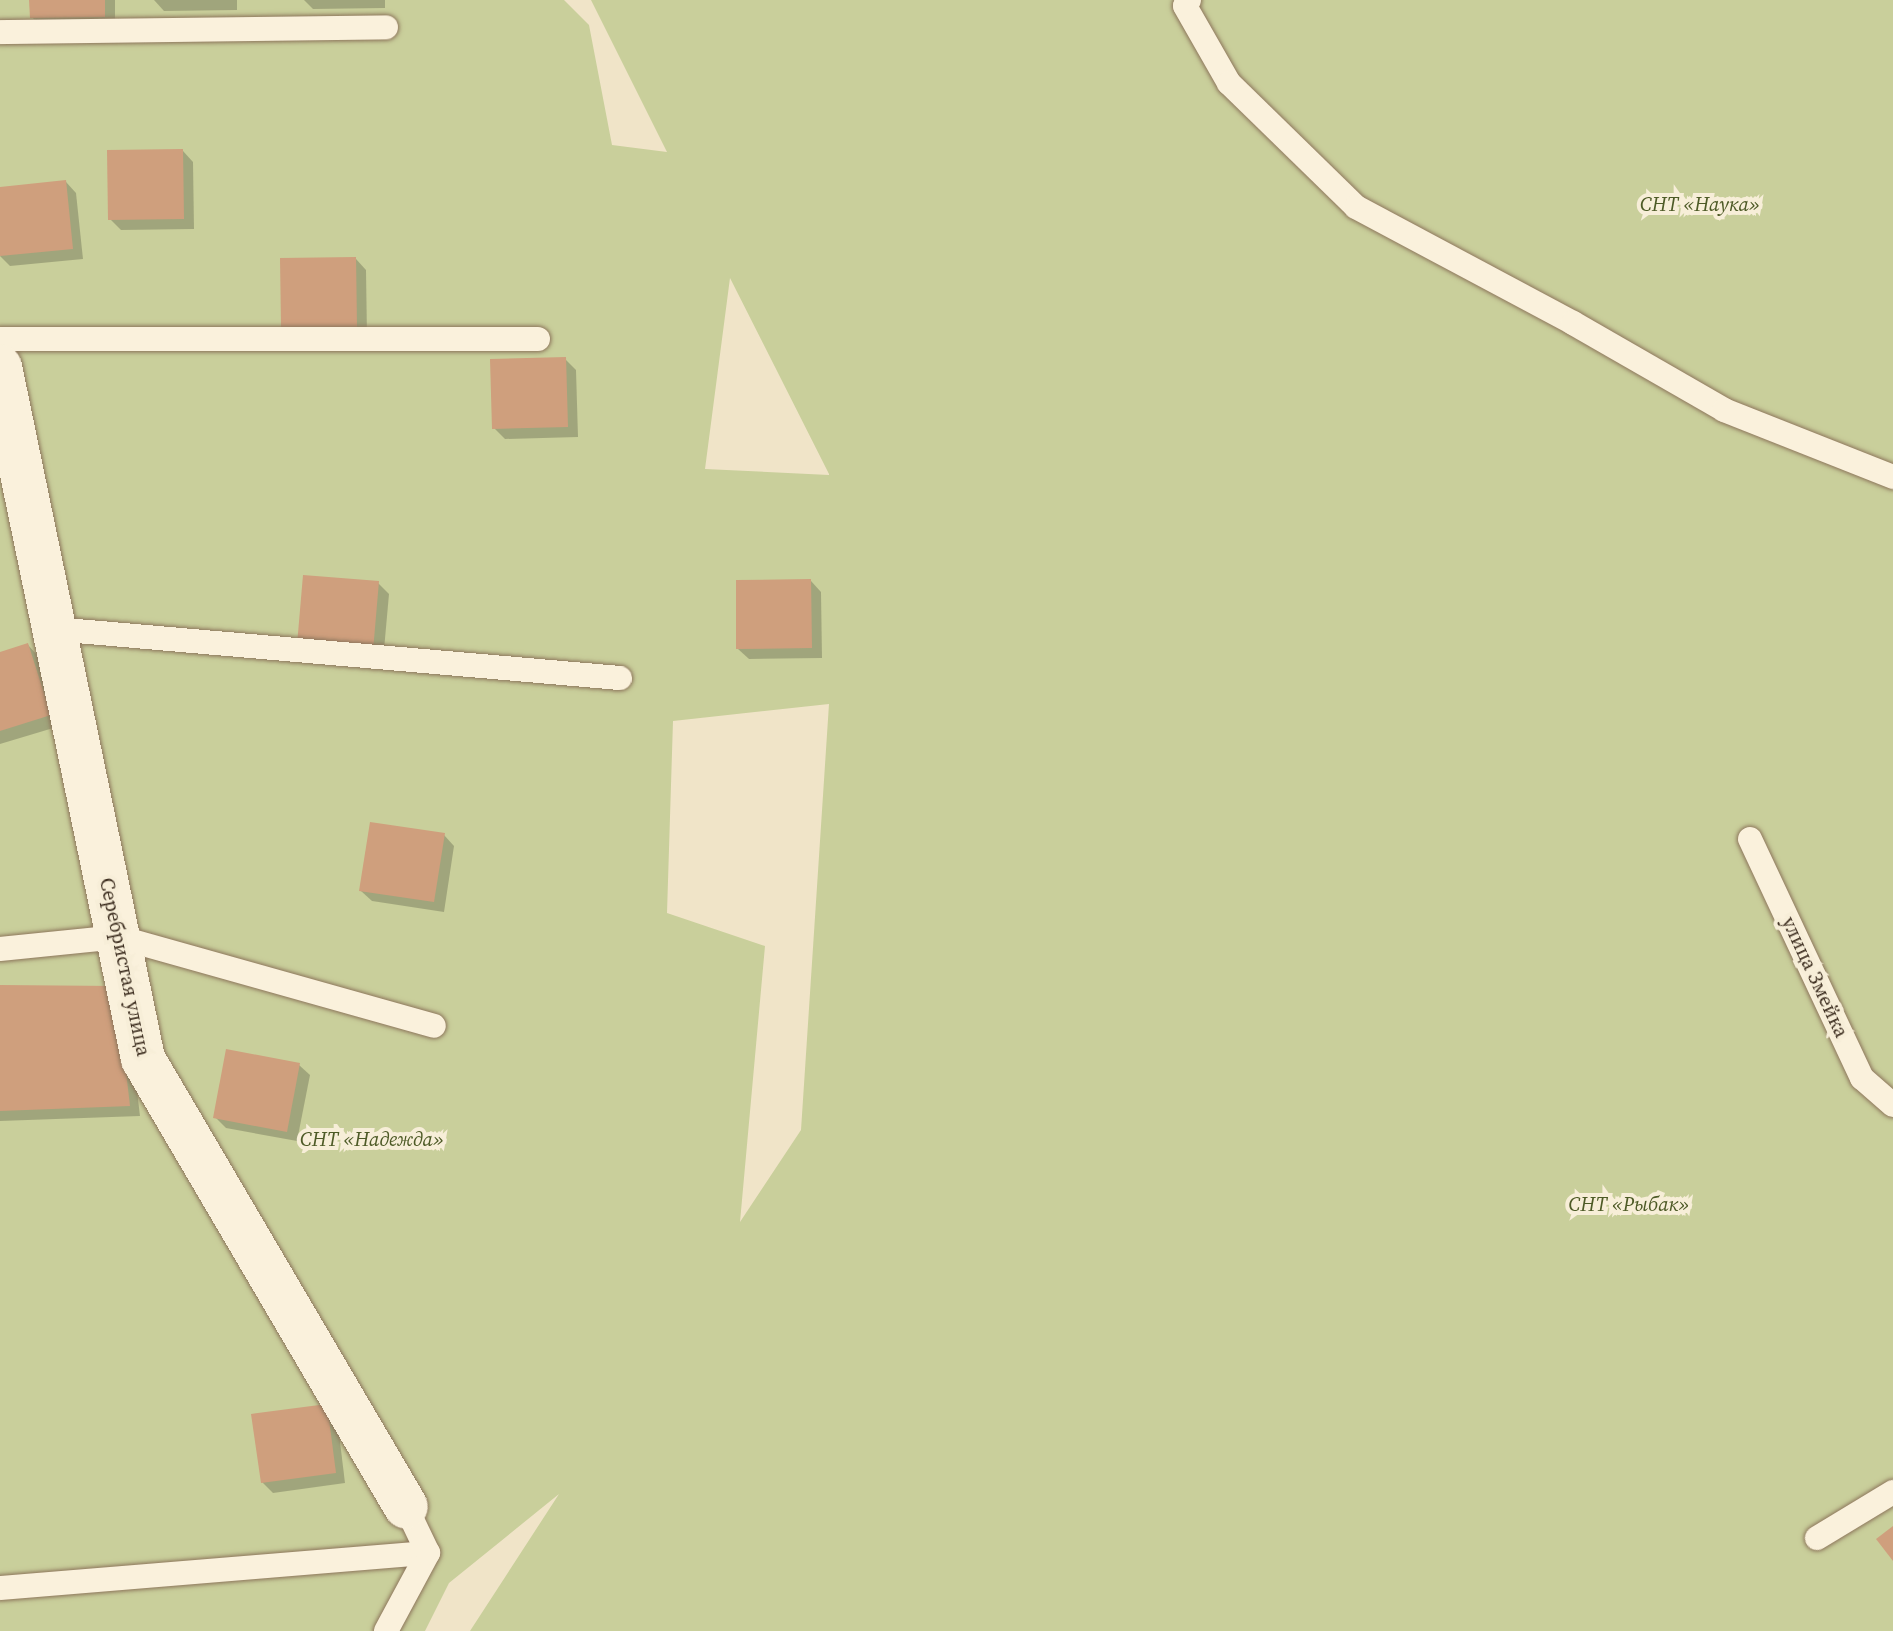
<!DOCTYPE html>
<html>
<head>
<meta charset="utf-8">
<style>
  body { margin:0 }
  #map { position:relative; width:1893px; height:1631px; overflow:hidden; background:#f0e4c8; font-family:"Source Serif 4",serif }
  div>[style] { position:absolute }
  .green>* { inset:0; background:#c9cf9b }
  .shadow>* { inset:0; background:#0003 }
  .building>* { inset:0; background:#cf9f7d }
  .roads { filter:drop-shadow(0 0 2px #8d765c) drop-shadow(0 0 2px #8d765c) }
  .service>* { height:24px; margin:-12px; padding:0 12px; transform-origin:12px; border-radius:12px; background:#faf1dc }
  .minor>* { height:44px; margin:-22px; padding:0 22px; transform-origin:22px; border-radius:22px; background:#faf1dc }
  span { translate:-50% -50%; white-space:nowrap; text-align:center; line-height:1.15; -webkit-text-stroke:8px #f7eed8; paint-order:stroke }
  .park-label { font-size:20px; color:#4d5a26; font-style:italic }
  .street-label { font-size:20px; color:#3d2e20 }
</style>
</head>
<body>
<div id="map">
  <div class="green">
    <i style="clip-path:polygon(evenodd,0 0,564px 0,589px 25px,612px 145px,667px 152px,591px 0,1893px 0,1893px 1631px,470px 1631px,559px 1494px,449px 1583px,425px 1631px,0 1631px,0 0,730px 278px,829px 474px,829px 475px,705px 469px,730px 278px,0 0,829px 704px,801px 1130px,740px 1222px,765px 946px,667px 913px,673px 721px,829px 704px)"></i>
  </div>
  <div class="shadow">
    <i style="clip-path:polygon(31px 0,115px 0,115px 27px,42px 28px,32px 17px)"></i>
    <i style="clip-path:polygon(154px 0,237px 0,237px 10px,164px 11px)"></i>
    <i style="clip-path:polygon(304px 0,385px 0,385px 8px,313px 9px)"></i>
    <i style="clip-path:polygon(183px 151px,193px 162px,194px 229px,121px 230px,110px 219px)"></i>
    <i style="clip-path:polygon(66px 182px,76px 193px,83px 259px,10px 266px,0 256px,0 189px)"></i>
    <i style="clip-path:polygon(356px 259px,366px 270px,367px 337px,294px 337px)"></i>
    <i style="clip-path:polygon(565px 359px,576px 370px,578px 437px,505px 439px,494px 428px)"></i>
    <i style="clip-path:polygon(811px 581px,821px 592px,822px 658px,749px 659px,738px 649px)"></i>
    <i style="clip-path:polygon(378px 583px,389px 594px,383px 661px,310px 655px)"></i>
    <i style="clip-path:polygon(28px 645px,38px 656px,60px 726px,0 744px,0 654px)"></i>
    <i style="clip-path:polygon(444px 835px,454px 846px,444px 912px,372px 901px,361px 891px)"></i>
    <i style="clip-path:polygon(0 987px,126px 999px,140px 1116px,0 1121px)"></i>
    <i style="clip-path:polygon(299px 1065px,310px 1075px,297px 1141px,226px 1128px,215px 1117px)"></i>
    <i style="clip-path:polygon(254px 1415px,337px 1417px,345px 1483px,273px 1493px,262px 1482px)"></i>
  </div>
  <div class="building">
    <i style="clip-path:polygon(29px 0,105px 0,105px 17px,30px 18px)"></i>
    <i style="clip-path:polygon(183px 149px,184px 219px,108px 220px,107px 150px)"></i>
    <i style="clip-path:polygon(66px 180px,73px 249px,0 256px,0 187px)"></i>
    <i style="clip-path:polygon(356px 257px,357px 327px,281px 327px,280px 258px)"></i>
    <i style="clip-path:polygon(566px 357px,568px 427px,492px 429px,490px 359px)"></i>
    <i style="clip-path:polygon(303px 575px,379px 581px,373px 651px,297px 645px)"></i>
    <i style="clip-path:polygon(811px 579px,812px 648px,736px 649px,736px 580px)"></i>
    <i style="clip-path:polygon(28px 643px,51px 715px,0 731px,0 652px)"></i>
    <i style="clip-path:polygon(370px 822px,445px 833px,434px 902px,359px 891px)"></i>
    <i style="clip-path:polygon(0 985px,116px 986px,130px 1106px,0 1111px)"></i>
    <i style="clip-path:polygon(226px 1049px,300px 1063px,287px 1132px,213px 1118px)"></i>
    <i style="clip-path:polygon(327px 1404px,336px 1473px,261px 1483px,251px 1414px)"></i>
    <i style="clip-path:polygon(1893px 1526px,1893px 1561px,1876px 1539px)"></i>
  </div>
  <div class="roads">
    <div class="service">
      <i style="left:1189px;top:0;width:7px;rotate:124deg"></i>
      <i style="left:1185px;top:6px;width:89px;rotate:60.3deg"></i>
      <i style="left:1229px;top:83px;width:177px;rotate:44.3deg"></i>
      <i style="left:1356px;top:207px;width:246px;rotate:28.1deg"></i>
      <i style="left:1573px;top:323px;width:174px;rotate:29.9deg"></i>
      <i style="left:1724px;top:410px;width:182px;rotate:21.6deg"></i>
      <i style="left:0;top:32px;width:386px;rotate:-0.7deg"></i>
      <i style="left:0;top:339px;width:538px"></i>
      <i style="left:54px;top:629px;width:568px;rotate:4.95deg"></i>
      <i style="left:1750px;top:839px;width:264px;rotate:64.9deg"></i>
      <i style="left:1862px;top:1078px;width:41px;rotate:41.1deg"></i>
      <i style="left:0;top:949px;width:119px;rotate:-5.8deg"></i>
      <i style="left:118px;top:937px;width:328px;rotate:15.7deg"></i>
      <i style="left:1817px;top:1538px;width:89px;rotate:-31.2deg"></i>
      <i style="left:0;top:1588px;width:429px;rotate:-4.7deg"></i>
      <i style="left:386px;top:1631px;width:89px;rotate:-61.7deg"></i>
      <i style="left:428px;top:1553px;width:51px;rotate:-115.6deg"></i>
    </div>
    <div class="minor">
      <i style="left:0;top:367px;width:707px;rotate:78.32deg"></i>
      <i style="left:143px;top:1059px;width:519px;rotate:59.58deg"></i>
    </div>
  </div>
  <div class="park-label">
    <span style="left:1700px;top:204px">СНТ «Наука»</span>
    <span style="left:372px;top:1139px">СНТ «Надежда»</span>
    <span style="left:1629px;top:1204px">СНТ «Рыбак»</span>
  </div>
  <div class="street-label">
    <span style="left:125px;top:967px;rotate:78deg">Серебристая улица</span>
    <span style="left:1815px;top:977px;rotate:65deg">улица Змейка</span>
  </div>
</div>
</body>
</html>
